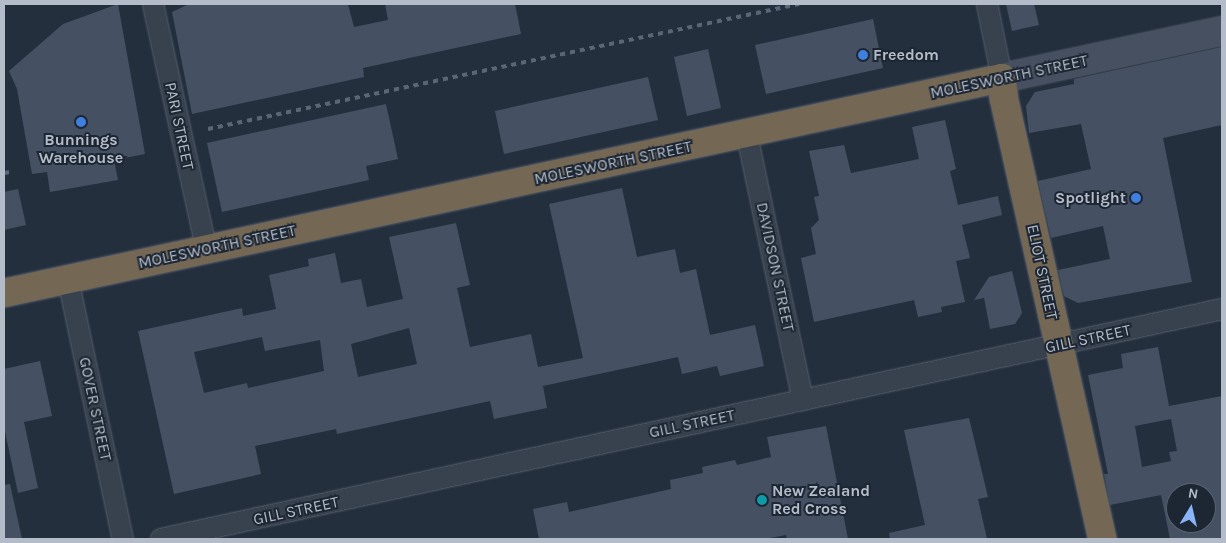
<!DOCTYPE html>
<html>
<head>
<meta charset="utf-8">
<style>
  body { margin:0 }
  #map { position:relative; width:1226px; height:543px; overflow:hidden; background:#242f3e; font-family:Karla,sans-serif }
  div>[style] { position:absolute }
  .building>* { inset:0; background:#455162 }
  .roads { filter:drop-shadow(0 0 1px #565f6c) drop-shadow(0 0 1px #565f6c) }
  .street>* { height:20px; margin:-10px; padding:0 10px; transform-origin:10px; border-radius:10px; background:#38414e }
  .secondary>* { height:28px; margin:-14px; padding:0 14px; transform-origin:14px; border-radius:14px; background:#465061 }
  .highway>* { height:28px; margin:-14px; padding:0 14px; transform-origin:14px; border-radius:14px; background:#746855 }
  .rail>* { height:4px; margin-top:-2px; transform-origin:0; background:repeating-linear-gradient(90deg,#5a6575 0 5px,transparent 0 10px) }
  .dots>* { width:14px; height:14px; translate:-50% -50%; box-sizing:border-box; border:2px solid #1d2633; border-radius:50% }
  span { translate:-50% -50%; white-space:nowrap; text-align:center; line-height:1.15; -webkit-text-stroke:4px #1d2633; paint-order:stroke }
  .poi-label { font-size:16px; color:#b4bcc9; font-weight:700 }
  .left { translate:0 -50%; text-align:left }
  .right { translate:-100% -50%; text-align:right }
  .street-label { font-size:16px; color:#b4bcc9 }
  .frame { position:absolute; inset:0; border:5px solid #b4bcc9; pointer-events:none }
  .north { position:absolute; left:1166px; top:483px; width:50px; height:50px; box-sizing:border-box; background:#1d2633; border:1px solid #59626f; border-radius:50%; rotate:9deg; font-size:14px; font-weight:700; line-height:20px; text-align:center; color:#b4bcc9 }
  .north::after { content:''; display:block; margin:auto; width:18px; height:22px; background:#8ab4f8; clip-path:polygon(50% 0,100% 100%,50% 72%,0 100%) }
</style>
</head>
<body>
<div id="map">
  <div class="building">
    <i style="clip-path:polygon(118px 4px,145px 154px,114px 160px,118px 180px,50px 192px,47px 172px,32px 174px,17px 89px,9px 71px,63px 24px)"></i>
    <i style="clip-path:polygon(189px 4px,348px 4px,354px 27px,388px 20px,385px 4px,515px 4px,521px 34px,363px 68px,364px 77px,192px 114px,172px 12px)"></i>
    <i style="clip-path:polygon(1006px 4px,1034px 4px,1039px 25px,1012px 31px)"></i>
    <i style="clip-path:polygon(873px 19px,883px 68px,766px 94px,755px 45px)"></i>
    <i style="clip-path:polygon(1222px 47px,1222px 125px,1163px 138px,1192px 282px,1078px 303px,1064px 296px,1058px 270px,1110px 259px,1103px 226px,1051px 238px,1038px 181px,1091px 169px,1081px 124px,1029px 133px,1026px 106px,1035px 92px,1074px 84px,1074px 79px)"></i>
    <i style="clip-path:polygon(708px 49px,721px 108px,687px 116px,674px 57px)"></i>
    <i style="clip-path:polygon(648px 77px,658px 120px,504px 154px,495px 111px)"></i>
    <i style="clip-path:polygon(386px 104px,398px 159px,366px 166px,369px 180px,222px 212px,207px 143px)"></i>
    <i style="clip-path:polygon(945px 120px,956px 169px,950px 171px,958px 205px,998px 196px,1002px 215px,962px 225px,970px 258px,956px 261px,965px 302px,941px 307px,942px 312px,918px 317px,914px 300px,814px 322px,801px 258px,816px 254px,811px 228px,819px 220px,814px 197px,819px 196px,809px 151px,844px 145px,851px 173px,919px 159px,912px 127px)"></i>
    <i style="clip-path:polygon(evenodd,622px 188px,637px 257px,675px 249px,680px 273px,696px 269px,710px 335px,755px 325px,764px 366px,720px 376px,717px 366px,682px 374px,678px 357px,543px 386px,547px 408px,494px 419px,490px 401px,337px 434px,336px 429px,255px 446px,261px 474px,174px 494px,138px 331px,242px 308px,243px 316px,276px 309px,269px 275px,309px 266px,308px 259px,335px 253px,341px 283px,361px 279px,367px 307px,403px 299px,389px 237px,456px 223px,470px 285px,457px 288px,470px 347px,531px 334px,538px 367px,583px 358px,549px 204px,622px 188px,409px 328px,417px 364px,358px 377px,351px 344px,409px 328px,622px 188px,262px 337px,265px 351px,320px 340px,324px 371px,248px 388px,247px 383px,204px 393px,194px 352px,262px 337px)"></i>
    <i style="clip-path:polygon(18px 189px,26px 225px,4px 230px,4px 192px)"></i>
    <i style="clip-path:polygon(1012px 271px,1022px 313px,1015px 324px,990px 329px,984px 298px,974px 300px,989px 277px)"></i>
    <i style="clip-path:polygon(evenodd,1158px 347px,1169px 406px,1222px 396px,1222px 539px,1170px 539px,1161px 495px,1110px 505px,1104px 474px,1108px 474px,1088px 375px,1123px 368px,1121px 354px,1158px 347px,1171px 419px,1177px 451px,1169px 452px,1171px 461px,1142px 467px,1135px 426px,1171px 419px,1158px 347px,1176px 493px,1206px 493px,1206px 523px,1176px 523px,1176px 493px)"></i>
    <i style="clip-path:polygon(40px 361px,52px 416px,24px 422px,38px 488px,18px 493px,4px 427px,4px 369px)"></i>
    <i style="clip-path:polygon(969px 418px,988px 497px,978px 499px,987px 539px,890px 539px,889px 533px,925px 525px,904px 430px)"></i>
    <i style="clip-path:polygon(826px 426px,848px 539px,787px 539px,786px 535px,765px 539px,539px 539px,533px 509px,567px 502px,569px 512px,671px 489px,670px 480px,703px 473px,702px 467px,735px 460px,737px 465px,771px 457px,767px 437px)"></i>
    <i style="clip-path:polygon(10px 484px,22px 539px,4px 539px,4px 485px)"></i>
  </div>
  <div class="roads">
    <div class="street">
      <i style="left:153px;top:4px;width:250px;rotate:77.7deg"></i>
      <i style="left:987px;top:4px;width:76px;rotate:78.5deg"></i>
      <i style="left:747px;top:135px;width:271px;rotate:78.1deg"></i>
      <i style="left:68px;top:279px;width:266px;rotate:78.1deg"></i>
      <i style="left:161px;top:539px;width:1086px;rotate:-12.23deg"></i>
    </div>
    <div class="secondary">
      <i style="left:1002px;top:78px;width:225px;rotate:-12.1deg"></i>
    </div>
    <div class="highway">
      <i style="left:4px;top:293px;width:1021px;rotate:-12.16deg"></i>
      <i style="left:1002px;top:78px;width:21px;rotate:85deg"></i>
      <i style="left:1004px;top:99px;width:451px;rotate:77.4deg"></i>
    </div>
  </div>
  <div class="rail">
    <i style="left:208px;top:129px;width:604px;rotate:-11.94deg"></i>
    <i style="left:4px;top:173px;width:7px;rotate:-8deg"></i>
  </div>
  <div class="dots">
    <i style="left:863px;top:55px;background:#3f7fe0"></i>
    <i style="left:81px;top:122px;background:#3f7fe0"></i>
    <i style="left:1136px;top:198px;background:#3f7fe0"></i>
    <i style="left:762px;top:500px;background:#0f9aa8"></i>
  </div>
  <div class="poi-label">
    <span class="left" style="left:873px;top:55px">Freedom</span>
    <span style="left:81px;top:149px">Bunnings<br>Warehouse</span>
    <span class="right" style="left:1126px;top:198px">Spotlight</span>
    <span class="left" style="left:772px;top:500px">New Zealand<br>Red Cross</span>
  </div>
  <div class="street-label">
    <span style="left:1009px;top:77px;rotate:-12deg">MOLESWORTH STREET</span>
    <span style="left:179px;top:126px;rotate:78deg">PARI STREET</span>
    <span style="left:613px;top:163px;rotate:-12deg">MOLESWORTH STREET</span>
    <span style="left:217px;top:247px;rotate:-12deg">MOLESWORTH STREET</span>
    <span style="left:775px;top:267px;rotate:78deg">DAVIDSON STREET</span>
    <span style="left:1042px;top:272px;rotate:78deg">ELIOT STREET</span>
    <span style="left:1088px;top:339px;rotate:-12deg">GILL STREET</span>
    <span style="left:95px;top:409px;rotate:78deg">GOVER STREET</span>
    <span style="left:692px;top:424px;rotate:-12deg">GILL STREET</span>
    <span style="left:296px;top:511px;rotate:-12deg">GILL STREET</span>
  </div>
  <div class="frame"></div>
  <div class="north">N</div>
</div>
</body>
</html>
